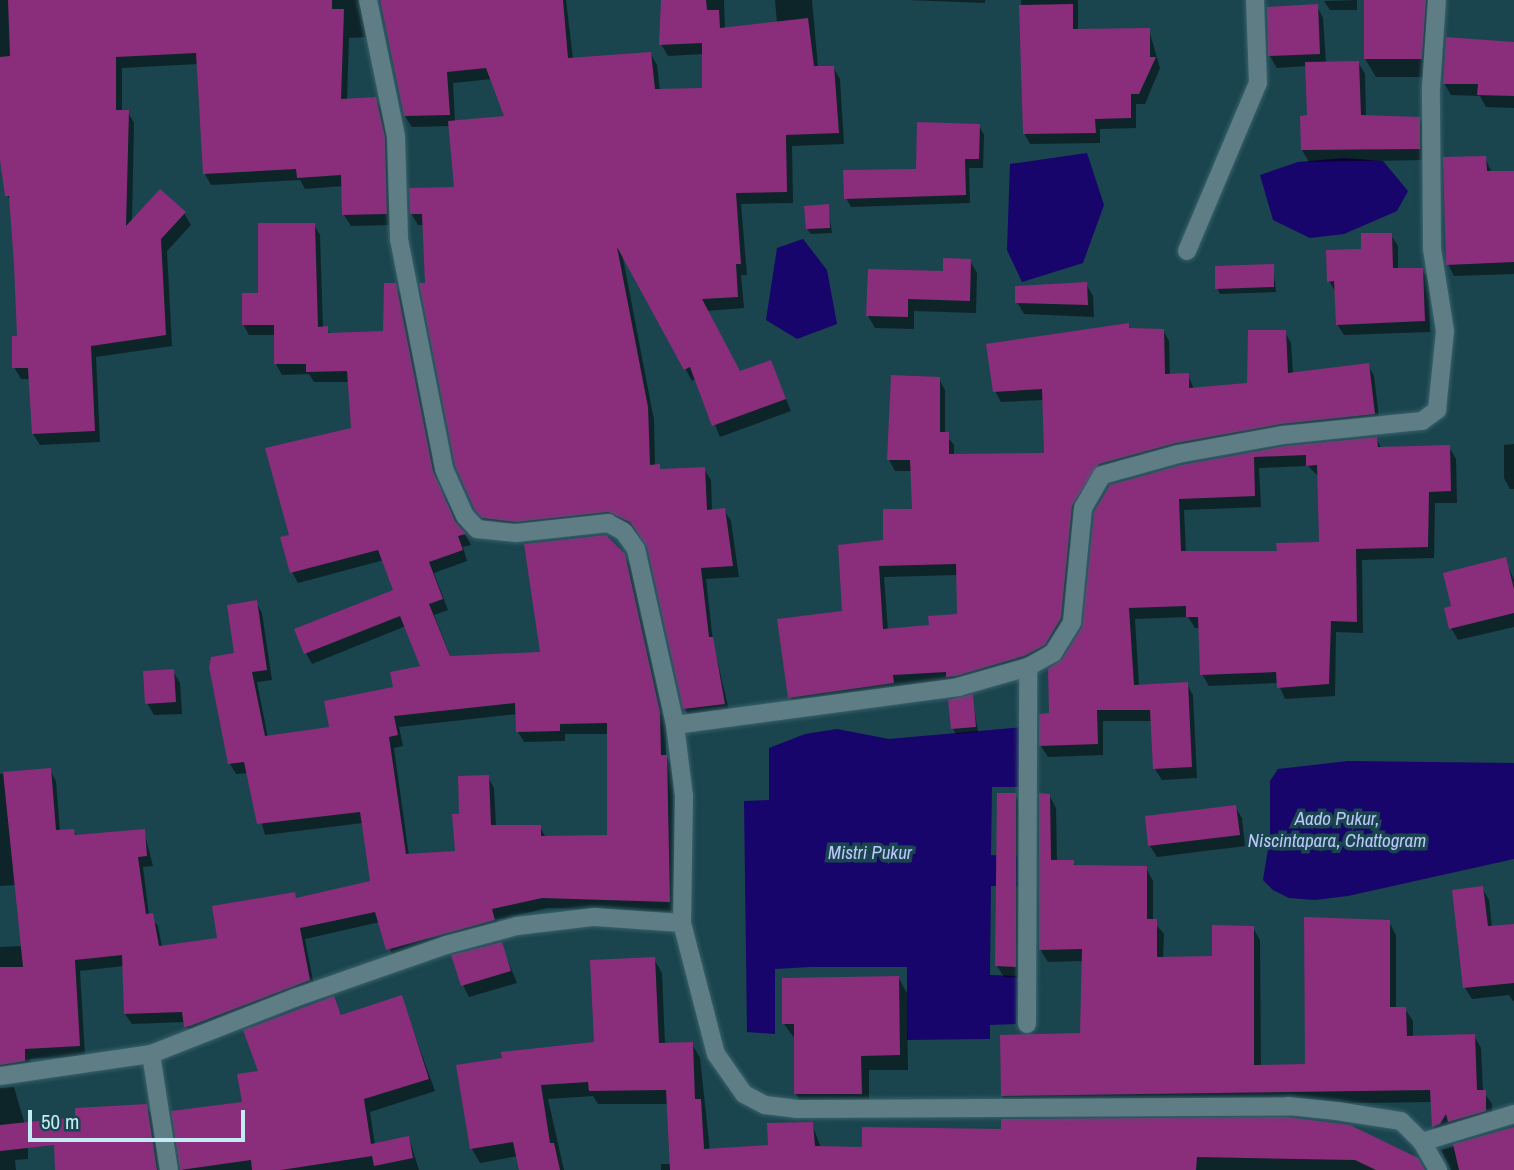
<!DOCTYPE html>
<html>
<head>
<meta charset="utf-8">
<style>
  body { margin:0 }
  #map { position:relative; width:1514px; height:1170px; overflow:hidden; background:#1a444e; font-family:"Archivo Narrow",sans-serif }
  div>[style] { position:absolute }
  .water>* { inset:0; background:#18056b }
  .shadow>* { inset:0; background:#0007 }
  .building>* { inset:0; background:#8a2e7b }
  .roads { filter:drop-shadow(0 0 2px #39626c) drop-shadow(0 0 2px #39626c) }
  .minor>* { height:18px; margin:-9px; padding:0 9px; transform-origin:9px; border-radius:9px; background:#5e7d85 }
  span { translate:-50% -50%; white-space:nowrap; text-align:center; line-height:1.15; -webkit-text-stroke:7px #1a444e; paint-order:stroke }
  .water-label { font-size:19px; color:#bcc7fb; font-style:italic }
  .scale { position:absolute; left:28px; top:1110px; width:217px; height:32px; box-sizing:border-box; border:4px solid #c4eaf3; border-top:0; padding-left:9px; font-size:21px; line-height:24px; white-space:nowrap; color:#c4eaf3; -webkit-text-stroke:5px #1a444e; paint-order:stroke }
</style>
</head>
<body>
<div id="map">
  <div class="water">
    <i style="clip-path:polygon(1087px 153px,1104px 205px,1083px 263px,1022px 282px,1007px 250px,1010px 164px)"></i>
    <i style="clip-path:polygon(1344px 158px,1383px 161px,1408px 191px,1397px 211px,1344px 234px,1310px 238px,1273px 220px,1260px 175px,1298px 162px)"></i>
    <i style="clip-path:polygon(803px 239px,827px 270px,837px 324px,797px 339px,766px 320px,777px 248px)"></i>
    <i style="clip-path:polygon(1023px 727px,1023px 787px,992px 787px,991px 855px,1020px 857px,1019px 886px,991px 886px,990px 975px,1017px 976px,1016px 1024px,990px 1025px,990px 1039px,907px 1040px,907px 967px,810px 967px,775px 969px,775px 1034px,747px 1032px,744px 801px,769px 800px,769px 748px,805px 734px,837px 729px,889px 739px)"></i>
    <i style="clip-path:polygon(1348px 761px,1514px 763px,1514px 859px,1348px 896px,1315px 900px,1289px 898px,1273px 890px,1263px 880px,1270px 836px,1270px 781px,1278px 769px)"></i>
  </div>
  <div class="shadow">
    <i style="clip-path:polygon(evenodd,0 0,566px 0,573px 59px,650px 53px,657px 65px,660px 91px,704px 90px,704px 54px,668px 56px,661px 44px,662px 0,724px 0,725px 29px,777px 23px,775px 0,812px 0,818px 67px,833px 67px,840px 79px,844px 144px,792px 146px,793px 203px,741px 204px,747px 275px,741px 275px,744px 308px,706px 311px,740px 373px,770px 362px,791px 411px,720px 437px,696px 378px,692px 381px,622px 253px,654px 420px,655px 466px,662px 471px,704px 469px,711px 480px,712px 511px,724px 510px,731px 521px,739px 577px,706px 579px,713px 642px,730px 715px,691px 720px,685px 709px,649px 549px,639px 534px,615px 523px,523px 532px,483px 521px,476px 509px,426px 285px,424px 225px,418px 225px,411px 213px,456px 188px,451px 126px,412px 127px,405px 116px,380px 0,367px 2px,367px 37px,349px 38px,347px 100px,375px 99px,382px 110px,390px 150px,392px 225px,351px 226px,344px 215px,343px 186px,305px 189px,300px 180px,211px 185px,205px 174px,198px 64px,122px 68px,122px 112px,128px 112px,134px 123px,132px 222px,184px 213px,191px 225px,167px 251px,172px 346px,96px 357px,100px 442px,40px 445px,33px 434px,31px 379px,21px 379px,14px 367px,19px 338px,12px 204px,7px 195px,0 120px,0 0,492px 79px,506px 118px,455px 122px,453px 83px,492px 79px)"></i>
    <i style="clip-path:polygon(985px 0,985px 3px,908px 0)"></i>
    <i style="clip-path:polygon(1021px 0,1078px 0,1078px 31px,1149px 30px,1160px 68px,1145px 104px,1136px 104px,1136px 128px,1100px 129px,1100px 143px,1030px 144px,1024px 133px)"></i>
    <i style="clip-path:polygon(1357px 0,1357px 10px,1330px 10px,1324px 1px)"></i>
    <i style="clip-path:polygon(1365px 0,1428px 0,1435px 13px,1431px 77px,1376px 77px,1365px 59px)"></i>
    <i style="clip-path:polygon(1317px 6px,1323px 18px,1326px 63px,1358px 62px,1365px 74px,1366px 117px,1419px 118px,1426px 130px,1426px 160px,1309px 162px,1302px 150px,1308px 117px,1307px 66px,1277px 68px,1270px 56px)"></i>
    <i style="clip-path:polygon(1514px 43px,1514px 108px,1486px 107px,1480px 96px,1451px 95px,1444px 83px)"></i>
    <i style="clip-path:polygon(979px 126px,984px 135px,983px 168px,969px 168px,970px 203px,851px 207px,846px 198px,918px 171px)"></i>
    <i style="clip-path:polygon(1485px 158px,1492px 173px,1514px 173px,1514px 274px,1454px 276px,1448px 264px)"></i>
    <i style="clip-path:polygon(828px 206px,832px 233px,811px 234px,807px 229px)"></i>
    <i style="clip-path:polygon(evenodd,314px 225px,320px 235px,323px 328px,331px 334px,385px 333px,395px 285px,401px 296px,438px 484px,471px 545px,463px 547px,467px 561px,434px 573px,448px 610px,434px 615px,451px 658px,542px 654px,624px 555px,631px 566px,666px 724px,666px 756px,673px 768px,675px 912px,548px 908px,497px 920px,500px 931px,394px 960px,380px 922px,305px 939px,315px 991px,192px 1037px,185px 1022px,132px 1024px,125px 1014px,124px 966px,80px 971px,85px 1056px,30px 1059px,31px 1071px,0 1079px,0 947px,22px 946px,16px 885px,0 886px,0 774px,50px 770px,56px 781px,60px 832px,74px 831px,77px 837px,144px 831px,153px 866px,143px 867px,149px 915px,158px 926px,162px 947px,219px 940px,294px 894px,297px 899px,372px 883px,363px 823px,265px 835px,248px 773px,236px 774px,230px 764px,236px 655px,256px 602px,262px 613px,272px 680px,257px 682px,268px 738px,331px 728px,423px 667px,406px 626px,312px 664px,306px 653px,395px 591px,384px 560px,298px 583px,292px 572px,291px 536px,353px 430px,349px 382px,314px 382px,309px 374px,282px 375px,276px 364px,276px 335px,249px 335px,243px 324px,260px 294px,314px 225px,517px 714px,518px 732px,524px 742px,565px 741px,565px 734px,609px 734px,609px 836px,546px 838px,540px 827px,496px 827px,494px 788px,488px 777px,461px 816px,456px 852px,409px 856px,394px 748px,403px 746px,399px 727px,517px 714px)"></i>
    <i style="clip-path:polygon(1391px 235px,1398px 246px,1398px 270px,1422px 269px,1429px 280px,1430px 332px,1344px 335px,1337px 324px,1336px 293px,1329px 281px)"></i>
    <i style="clip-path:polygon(970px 261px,977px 273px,976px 313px,914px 311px,914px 329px,875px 328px,868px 316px)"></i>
    <i style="clip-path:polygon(1273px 266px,1276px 292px,1220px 294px,1217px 288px)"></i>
    <i style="clip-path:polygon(1086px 284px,1093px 296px,1094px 317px,1024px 314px,1017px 302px)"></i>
    <i style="clip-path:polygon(evenodd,1128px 325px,1131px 330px,1163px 330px,1169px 341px,1170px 376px,1188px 375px,1194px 389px,1248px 385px,1285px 332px,1291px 343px,1293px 374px,1368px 365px,1374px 376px,1380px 425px,1289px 434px,1099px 479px,1077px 518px,1066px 630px,1051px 655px,951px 682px,898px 686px,899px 694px,796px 708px,790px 697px,885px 541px,913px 510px,912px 471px,895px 471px,889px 460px,939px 379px,945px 390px,945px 434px,954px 445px,954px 456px,1046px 455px,1044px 400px,1001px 402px,995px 391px,1128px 325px,958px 575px,959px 616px,931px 627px,888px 631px,884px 577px,958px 575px)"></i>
    <i style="clip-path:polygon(evenodd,1376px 439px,1382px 449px,1449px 447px,1456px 459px,1457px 503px,1435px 503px,1434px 558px,1362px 560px,1363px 633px,1336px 632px,1335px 696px,1285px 699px,1278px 683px,1209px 686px,1202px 674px,1200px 628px,1195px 628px,1188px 617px,1135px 619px,1139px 686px,1187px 684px,1193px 695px,1197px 778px,1162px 780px,1155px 769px,1153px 721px,1103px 721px,1103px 755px,1048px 757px,1041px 746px,1064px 661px,1181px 467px,1376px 439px,1308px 466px,1319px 477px,1321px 543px,1278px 553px,1186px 553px,1184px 510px,1261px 507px,1259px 468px,1308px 466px)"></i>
    <i style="clip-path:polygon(1514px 444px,1514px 489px,1510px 489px,1504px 478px,1504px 445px)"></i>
    <i style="clip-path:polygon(1505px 559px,1514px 580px,1514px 627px,1458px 640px,1451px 628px,1454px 607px)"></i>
    <i style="clip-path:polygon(173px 671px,180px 683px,182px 714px,154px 715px,147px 703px)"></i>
    <i style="clip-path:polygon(972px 696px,978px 732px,956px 734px,953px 729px)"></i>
    <i style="clip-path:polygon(1015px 795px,1022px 807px,1022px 978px,1004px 977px,997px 966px)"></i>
    <i style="clip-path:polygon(1049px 795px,1056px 808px,1057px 861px,1073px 861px,1076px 867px,1146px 868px,1153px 881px,1153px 921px,1164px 934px,1163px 959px,1214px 958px,1253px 928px,1260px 940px,1261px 1067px,1306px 1066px,1306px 919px,1389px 922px,1396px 935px,1396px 1009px,1405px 1009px,1413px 1021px,1413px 1038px,1474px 1036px,1481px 1048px,1483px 1091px,1492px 1104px,1492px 1123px,1441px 1139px,1434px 1127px,1433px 1102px,1010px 1108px,1002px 1096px,1082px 1035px,1083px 961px,1048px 962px,1040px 949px)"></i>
    <i style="clip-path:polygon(1235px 807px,1242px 818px,1245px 846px,1157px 857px,1150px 846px)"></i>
    <i style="clip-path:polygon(1482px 888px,1489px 900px,1492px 927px,1514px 925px,1514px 1002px,1509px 995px,1472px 999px,1465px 988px)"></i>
    <i style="clip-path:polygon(501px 944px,517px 983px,469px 997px,463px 985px)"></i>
    <i style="clip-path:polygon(654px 959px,662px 973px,665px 1044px,692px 1044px,700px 1058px,710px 1151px,770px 1147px,812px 1124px,821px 1148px,863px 1149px,1003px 1130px,1287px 1119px,1423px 1170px,661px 1170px,661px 1164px,672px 1164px,669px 1104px,598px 1104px,593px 1096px,548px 1099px,564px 1170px,520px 1170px,518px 1156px,480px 1163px,472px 1149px,458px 1067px,596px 1043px)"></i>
    <i style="clip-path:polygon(898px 977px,907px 993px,908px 1070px,869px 1070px,869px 1108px,805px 1109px,796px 1094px,795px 1039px,784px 1024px)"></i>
    <i style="clip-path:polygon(401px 997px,435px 1091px,370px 1112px,375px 1145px,409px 1138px,419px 1170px,182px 1170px,244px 1103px,260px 1072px,333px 998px,342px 1016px)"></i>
    <i style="clip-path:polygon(14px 1087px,28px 1135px,28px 1159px,15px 1160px,16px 1170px,0 1170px,0 1088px)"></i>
    <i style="clip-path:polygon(146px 1106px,153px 1118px,162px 1170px,67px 1170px)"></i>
    <i style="clip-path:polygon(1514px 1130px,1514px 1170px,1451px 1170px,1441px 1150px)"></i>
  </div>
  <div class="building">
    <i style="clip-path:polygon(8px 0,332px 0,332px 9px,344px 9px,341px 99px,376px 97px,385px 137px,387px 214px,342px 215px,341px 175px,297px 178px,296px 169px,203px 174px,196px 53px,116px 57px,116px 110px,129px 110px,126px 226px,160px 189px,186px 212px,161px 239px,166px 335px,91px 346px,95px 431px,32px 434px,28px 368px,12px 368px,12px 336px,17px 336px,14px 265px,9px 196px,5px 196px,0 160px,0 57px,10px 56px)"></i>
    <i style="clip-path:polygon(380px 0,563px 0,568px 58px,651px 52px,655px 89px,702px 88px,702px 43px,659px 45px,661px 0,706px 0,707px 10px,719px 10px,720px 28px,808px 18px,814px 66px,834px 66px,839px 133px,786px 135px,787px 192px,736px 193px,741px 264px,736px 264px,738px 297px,702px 299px,740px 371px,771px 360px,786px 399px,712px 426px,690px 367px,684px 370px,617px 247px,648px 407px,650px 465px,660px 464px,660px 469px,705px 467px,707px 510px,725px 508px,733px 566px,701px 568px,709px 637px,713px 637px,725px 704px,683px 709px,647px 547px,630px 522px,608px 512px,516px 522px,482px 518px,475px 510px,455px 466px,419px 283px,425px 283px,422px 214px,410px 214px,409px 188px,454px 187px,448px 121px,504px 116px,486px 68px,447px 72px,450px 115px,404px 116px)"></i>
    <i style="clip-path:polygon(1364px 0,1426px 0,1422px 59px,1364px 59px)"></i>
    <i style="clip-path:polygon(1073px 4px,1073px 29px,1150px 28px,1150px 57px,1156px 57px,1139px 94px,1131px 94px,1131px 118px,1095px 119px,1096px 133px,1023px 134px,1019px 5px)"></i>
    <i style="clip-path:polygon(1318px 4px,1320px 54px,1268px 56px,1267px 7px)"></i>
    <i style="clip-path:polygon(1446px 37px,1514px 42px,1514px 96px,1477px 95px,1478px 84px,1443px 84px)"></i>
    <i style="clip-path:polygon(1359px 61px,1361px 115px,1420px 117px,1420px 149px,1301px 150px,1300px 116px,1307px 115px,1305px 62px)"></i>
    <i style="clip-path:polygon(917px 122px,980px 124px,979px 159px,965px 159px,966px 195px,844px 199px,843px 170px,916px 169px)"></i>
    <i style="clip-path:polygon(1486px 156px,1487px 171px,1514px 171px,1514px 262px,1446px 265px,1443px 157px)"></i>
    <i style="clip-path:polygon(829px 204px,830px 228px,806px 229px,804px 206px)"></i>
    <i style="clip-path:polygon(evenodd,258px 223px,315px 223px,318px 327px,328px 326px,328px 333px,383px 331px,384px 283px,396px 283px,433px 471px,455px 521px,466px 534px,458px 536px,463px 550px,429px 562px,443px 599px,429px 604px,450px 656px,540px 652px,524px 544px,606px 535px,625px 554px,660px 712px,661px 755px,667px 755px,670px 902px,542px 898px,492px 909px,495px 920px,386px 950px,375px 912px,300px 928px,310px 980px,190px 1026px,184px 1027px,182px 1012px,124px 1014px,122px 955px,75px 960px,80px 1046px,25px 1049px,25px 1061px,0 1065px,0 967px,23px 967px,3px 772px,51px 768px,56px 830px,74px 829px,75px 835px,145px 829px,147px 856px,138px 857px,146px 914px,153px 913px,159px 946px,217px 938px,212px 906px,295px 892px,296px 898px,370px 881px,360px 812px,257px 824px,244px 762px,228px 764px,209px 667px,211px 657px,234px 653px,227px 605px,257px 600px,267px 670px,252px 672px,265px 736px,329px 727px,324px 701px,393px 687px,390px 672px,420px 666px,400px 616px,304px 654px,294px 629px,393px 590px,378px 550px,290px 573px,280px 537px,289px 535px,265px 448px,351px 428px,347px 371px,306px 372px,306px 364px,274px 364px,274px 325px,242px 325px,242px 293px,258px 293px,258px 223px,515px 703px,516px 732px,560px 731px,560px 724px,607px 723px,607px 835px,541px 836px,541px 825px,491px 825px,489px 775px,458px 776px,459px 814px,452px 814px,455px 851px,406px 854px,389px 737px,398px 735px,394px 716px,515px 703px)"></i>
    <i style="clip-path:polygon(1361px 233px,1392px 233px,1393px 268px,1423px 268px,1425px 321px,1336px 325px,1334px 281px,1327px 282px,1326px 250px,1361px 249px)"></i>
    <i style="clip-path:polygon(943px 258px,971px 259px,970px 301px,908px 299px,908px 317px,866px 316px,868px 269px,943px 271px)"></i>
    <i style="clip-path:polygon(1274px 264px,1274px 287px,1215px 289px,1215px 266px)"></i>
    <i style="clip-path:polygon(1087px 282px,1088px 305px,1015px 303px,1015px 286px)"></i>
    <i style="clip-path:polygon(evenodd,1129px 323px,1129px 328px,1164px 329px,1165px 374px,1189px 373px,1189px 388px,1247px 383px,1248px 330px,1286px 330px,1288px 373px,1369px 363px,1375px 414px,1281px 424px,1176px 443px,1099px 464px,1072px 506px,1061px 618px,1045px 645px,1024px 656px,956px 676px,946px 677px,946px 672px,893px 675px,894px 683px,788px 698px,777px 619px,842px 611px,838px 545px,883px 540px,883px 509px,912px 509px,910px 460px,887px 460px,891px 375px,940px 377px,940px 432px,949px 432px,949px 454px,1044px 453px,1042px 389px,993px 392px,986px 344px,1129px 323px,956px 564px,957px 614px,928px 616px,929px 625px,883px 629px,879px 566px,956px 564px)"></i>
    <i style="clip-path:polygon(evenodd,1377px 437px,1378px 447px,1450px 445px,1451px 491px,1429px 492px,1428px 547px,1356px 549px,1357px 622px,1331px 621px,1329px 684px,1277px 688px,1276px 672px,1200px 675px,1198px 617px,1186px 617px,1186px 606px,1129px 608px,1134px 685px,1188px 682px,1192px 767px,1153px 769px,1150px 710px,1097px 710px,1098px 744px,1039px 746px,1039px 714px,1049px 713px,1048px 669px,1062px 659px,1082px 627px,1094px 512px,1110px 485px,1181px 465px,1285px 446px,1377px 437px,1306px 455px,1306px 466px,1317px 465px,1319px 542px,1276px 543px,1277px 551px,1181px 551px,1179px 499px,1255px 496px,1254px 457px,1306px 455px)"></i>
    <i style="clip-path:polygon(1506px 557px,1514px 589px,1514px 613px,1449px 629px,1444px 608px,1451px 606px,1443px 573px)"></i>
    <i style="clip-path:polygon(174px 669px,176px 702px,145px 704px,143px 671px)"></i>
    <i style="clip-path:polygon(973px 694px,976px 727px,951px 729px,948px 700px)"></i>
    <i style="clip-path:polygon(997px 793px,1016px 793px,1016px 967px,995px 966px)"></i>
    <i style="clip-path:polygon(1039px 793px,1050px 794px,1051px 860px,1074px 860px,1074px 865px,1147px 866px,1147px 919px,1157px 919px,1157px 957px,1212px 956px,1212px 925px,1254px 926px,1254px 1065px,1305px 1064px,1304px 917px,1390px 920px,1390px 1007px,1406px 1007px,1407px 1036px,1475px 1034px,1477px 1090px,1486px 1090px,1486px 1111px,1448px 1122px,1446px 1114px,1440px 1124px,1432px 1127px,1430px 1090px,1001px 1096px,1000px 1035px,1080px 1033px,1082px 949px,1039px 950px)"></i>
    <i style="clip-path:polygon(1236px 805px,1240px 835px,1148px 846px,1145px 816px)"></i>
    <i style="clip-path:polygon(1483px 886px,1488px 926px,1514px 924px,1514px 983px,1463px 988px,1452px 890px)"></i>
    <i style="clip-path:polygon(502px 942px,511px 971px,461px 986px,451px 955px)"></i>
    <i style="clip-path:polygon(655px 957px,659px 1043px,693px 1042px,695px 1099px,701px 1099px,704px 1149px,768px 1145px,767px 1123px,813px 1122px,815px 1146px,862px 1147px,862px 1127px,1001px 1129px,1001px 1119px,1287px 1117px,1350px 1125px,1418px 1158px,1425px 1170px,1376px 1170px,1355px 1160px,1197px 1157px,1196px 1170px,670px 1170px,666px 1090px,589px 1091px,588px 1082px,541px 1085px,550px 1143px,554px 1143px,560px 1170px,519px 1170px,513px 1142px,470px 1149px,456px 1065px,502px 1058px,501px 1052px,594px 1042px,590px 960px)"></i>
    <i style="clip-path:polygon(899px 976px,900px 1055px,861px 1056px,862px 1094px,794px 1094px,794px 1024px,782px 1024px,782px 978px)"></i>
    <i style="clip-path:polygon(402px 995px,429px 1079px,364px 1099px,371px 1144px,409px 1136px,413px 1158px,374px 1166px,372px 1156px,281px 1170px,252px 1170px,251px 1160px,180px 1170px,171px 1111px,242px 1102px,237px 1074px,258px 1071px,243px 1030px,334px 996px,341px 1015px)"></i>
    <i style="clip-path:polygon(147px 1104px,157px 1170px,55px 1170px,54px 1145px,0 1151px,0 1125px,75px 1117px,75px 1108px)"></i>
    <i style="clip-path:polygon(1514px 1127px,1514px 1170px,1459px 1170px,1453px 1144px)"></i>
  </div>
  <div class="roads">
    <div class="minor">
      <i style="left:368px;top:0;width:139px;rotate:78.4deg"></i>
      <i style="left:396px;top:136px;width:103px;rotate:88.3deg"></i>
      <i style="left:399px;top:239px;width:234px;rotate:78.9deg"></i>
      <i style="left:444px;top:469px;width:51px;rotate:65.9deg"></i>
      <i style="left:465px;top:516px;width:18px;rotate:47deg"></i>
      <i style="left:477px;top:529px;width:39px;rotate:6deg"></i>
      <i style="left:516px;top:533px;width:93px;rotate:-6.2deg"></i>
      <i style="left:608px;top:523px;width:18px;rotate:29deg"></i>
      <i style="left:624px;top:532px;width:21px;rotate:55deg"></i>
      <i style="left:636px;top:549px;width:180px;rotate:77.5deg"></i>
      <i style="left:675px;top:725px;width:72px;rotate:82.8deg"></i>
      <i style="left:684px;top:796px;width:127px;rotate:90.9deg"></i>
      <i style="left:682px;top:923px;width:135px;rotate:75.5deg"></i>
      <i style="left:716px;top:1054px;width:49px;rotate:55deg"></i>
      <i style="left:744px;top:1094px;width:24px;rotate:28deg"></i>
      <i style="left:765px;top:1105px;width:31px;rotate:7deg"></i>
      <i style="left:796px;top:1109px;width:492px;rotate:-0.3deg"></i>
      <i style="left:1288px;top:1106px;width:49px;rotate:5.8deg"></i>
      <i style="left:1337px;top:1111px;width:65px;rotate:8.9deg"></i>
      <i style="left:1401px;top:1121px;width:30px;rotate:45deg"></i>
      <i style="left:1422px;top:1142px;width:32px;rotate:60deg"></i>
      <i style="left:1187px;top:251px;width:182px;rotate:-67.1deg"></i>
      <i style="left:1258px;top:83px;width:83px;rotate:-92.1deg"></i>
      <i style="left:675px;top:725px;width:286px;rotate:-7.6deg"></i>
      <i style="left:958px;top:687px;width:73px;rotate:-15.9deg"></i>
      <i style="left:1028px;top:667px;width:29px;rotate:-29deg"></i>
      <i style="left:1053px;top:653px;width:36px;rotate:-58deg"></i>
      <i style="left:1072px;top:622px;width:115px;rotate:-84.5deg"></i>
      <i style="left:1083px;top:508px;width:38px;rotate:-60deg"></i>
      <i style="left:1102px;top:475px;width:79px;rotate:-15.4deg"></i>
      <i style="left:1178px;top:454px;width:107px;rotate:-10.3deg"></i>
      <i style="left:1283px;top:435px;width:140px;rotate:-5.8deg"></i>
      <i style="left:1422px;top:421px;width:19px;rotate:-36deg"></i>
      <i style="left:1437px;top:410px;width:79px;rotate:-84.2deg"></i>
      <i style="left:1445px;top:331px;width:83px;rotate:-99deg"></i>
      <i style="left:1432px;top:249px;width:162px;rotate:-90.4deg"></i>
      <i style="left:1431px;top:87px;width:87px;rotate:-86.1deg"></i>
      <i style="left:1027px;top:1024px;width:357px;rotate:-89.8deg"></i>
      <i style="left:151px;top:1054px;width:117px;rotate:81.2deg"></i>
      <i style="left:0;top:1076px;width:153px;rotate:-8.3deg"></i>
      <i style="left:151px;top:1054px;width:154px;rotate:-21.4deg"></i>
      <i style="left:294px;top:998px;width:161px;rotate:-19.2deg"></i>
      <i style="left:446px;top:945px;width:73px;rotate:-15deg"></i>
      <i style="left:517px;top:926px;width:78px;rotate:-6.7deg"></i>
      <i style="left:594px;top:917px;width:88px;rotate:3.9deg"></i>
      <i style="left:1422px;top:1142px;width:96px;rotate:-16.9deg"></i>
    </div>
  </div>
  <div class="water-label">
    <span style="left:1337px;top:830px">Aado Pukur,<br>Niscintapara, Chattogram</span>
    <span style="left:870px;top:853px">Mistri Pukur</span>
  </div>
  <div class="scale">50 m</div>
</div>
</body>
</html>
